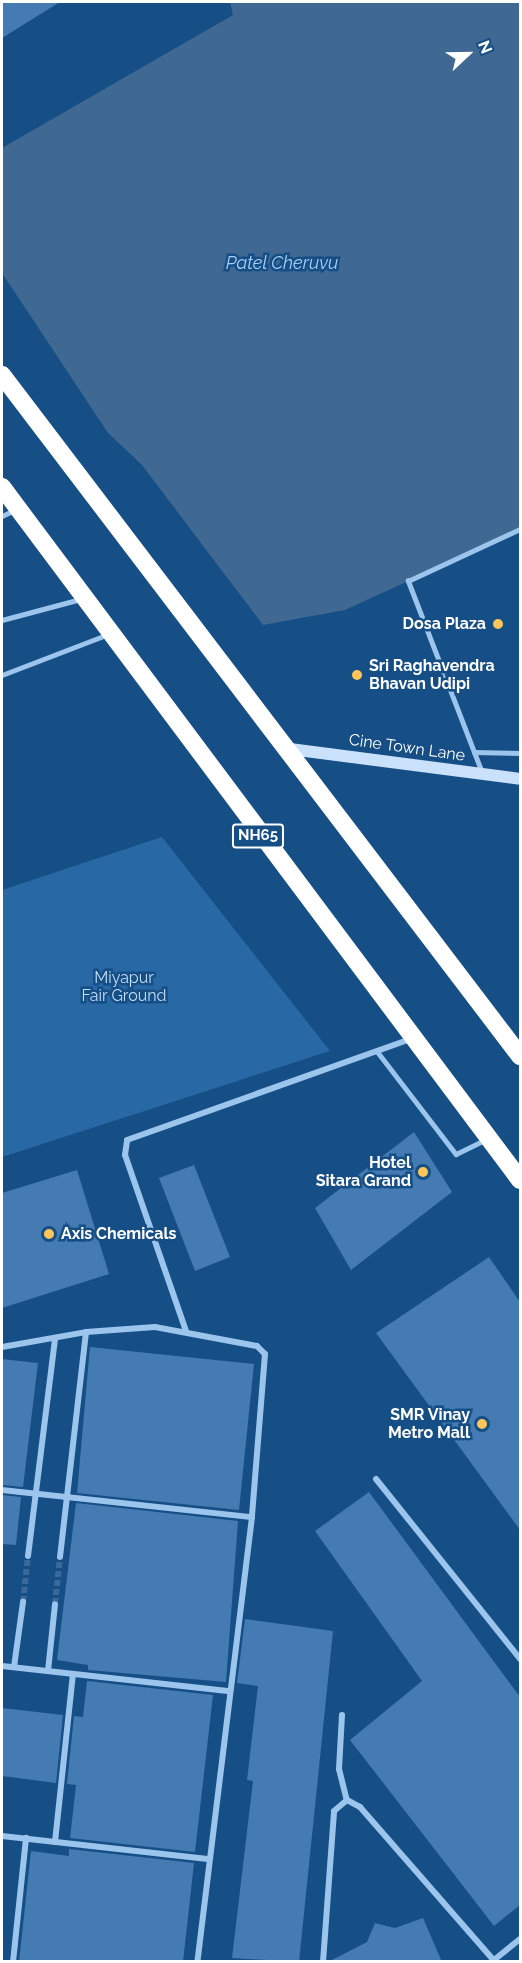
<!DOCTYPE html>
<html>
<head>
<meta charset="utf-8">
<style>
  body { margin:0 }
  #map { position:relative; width:522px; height:1963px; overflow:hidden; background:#164e86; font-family:Raleway,sans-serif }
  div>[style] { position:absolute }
  .green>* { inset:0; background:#2868a5 }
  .water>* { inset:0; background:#3f6892 }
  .building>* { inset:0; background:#437bb2 }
  .street-tunnel>* { height:6px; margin-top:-3px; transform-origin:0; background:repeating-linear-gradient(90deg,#396998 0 6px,transparent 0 9px) }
  .lane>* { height:4.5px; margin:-2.25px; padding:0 2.25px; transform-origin:2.25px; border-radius:2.25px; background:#9cc5ee }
  .street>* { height:6px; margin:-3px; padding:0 3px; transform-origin:3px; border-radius:3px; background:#9cc5ee }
  .secondary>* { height:12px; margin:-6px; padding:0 6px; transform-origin:6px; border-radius:6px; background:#c9e1fa }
  .highway>* { height:18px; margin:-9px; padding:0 9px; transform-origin:9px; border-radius:9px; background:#fff }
  .dots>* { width:16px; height:16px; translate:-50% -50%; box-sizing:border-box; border:3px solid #164e86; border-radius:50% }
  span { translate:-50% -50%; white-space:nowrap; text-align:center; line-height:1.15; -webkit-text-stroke:5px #164e86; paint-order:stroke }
  .shield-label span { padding:2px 4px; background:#164e86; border:2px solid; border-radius:4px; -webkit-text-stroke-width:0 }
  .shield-label { font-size:15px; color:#fff; font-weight:700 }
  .poi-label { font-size:16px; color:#fff; font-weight:700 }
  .right { translate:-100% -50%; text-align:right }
  .left { translate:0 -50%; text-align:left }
  .street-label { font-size:16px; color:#fff }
  .park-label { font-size:16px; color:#c1defa }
  .water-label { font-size:18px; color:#a7cff5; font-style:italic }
  .frame { position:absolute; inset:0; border:3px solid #fff; pointer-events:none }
  .north { position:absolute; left:438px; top:24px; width:60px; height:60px; -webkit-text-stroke:4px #164e86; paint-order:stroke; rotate:68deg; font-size:16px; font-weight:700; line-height:24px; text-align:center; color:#fff }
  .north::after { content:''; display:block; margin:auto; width:21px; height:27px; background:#fff; clip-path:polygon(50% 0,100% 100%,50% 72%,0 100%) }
</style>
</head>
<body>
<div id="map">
  <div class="green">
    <i style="clip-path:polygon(162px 837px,330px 1051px,2px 1157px,2px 890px)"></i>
  </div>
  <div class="water">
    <i style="clip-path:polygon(230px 2px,520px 2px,520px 530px,345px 610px,263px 625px,142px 465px,108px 433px,2px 273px,2px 148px,233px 15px)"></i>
  </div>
  <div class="building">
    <i style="clip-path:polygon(2px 2px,60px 2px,2px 38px)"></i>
    <i style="clip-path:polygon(414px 1132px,452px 1192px,351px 1270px,315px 1208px)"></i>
    <i style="clip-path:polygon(194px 1165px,230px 1257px,195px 1271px,159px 1178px)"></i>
    <i style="clip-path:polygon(77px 1170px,109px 1274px,2px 1308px,2px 1193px)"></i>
    <i style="clip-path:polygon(489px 1257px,520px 1302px,520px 1530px,376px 1333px)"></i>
    <i style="clip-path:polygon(90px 1347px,254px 1364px,239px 1510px,77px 1493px)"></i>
    <i style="clip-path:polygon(2px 1359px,38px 1363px,23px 1487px,2px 1485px)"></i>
    <i style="clip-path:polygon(369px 1492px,520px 1697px,520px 1905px,494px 1926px,350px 1740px,422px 1681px,315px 1531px)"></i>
    <i style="clip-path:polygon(2px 1495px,21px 1497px,16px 1545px,2px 1544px)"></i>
    <i style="clip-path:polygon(76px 1503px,238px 1521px,226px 1682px,88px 1670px,88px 1665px,57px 1660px)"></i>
    <i style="clip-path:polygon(245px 1619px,333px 1631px,299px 1962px,232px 1958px,253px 1781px,247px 1780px,258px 1686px,237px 1683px)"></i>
    <i style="clip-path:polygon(87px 1681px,213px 1695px,195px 1852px,70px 1838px,76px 1785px,67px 1784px,74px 1716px,83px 1717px)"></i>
    <i style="clip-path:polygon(2px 1708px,63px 1715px,56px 1783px,2px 1776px)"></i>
    <i style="clip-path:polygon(69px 1849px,194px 1863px,183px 1962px,19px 1962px,31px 1851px,69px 1856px)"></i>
    <i style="clip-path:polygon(423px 1918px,442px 1962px,328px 1962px,367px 1942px,375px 1923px,395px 1928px)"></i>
  </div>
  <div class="street-tunnel">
    <i style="left:23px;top:1602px;width:46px;rotate:-83.8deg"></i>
    <i style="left:55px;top:1604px;width:47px;rotate:-83.9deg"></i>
  </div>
  <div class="lane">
    <i style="left:2px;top:516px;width:14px;rotate:-25deg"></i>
    <i style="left:2px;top:620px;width:82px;rotate:-14.9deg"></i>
    <i style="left:2px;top:675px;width:111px;rotate:-21deg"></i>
    <i style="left:474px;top:752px;width:46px;rotate:1.2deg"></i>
    <i style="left:482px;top:773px;width:206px;rotate:-111.1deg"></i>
    <i style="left:408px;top:581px;width:123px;rotate:-24.9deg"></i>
    <i style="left:377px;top:1051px;width:130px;rotate:52.5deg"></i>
    <i style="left:456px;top:1154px;width:32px;rotate:-26deg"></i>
  </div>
  <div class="street">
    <i style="left:186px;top:1331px;width:186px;rotate:-109.1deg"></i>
    <i style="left:125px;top:1155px;width:15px;rotate:-82deg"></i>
    <i style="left:127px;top:1140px;width:301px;rotate:-19.6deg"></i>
    <i style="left:2px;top:1347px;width:85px;rotate:-10.1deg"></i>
    <i style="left:86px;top:1332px;width:69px;rotate:-4.1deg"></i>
    <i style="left:155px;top:1327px;width:104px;rotate:10.6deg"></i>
    <i style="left:257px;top:1346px;width:11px;rotate:45deg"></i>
    <i style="left:265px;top:1354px;width:164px;rotate:94.6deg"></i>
    <i style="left:252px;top:1517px;width:448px;rotate:97deg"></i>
    <i style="left:376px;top:1479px;width:231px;rotate:51.3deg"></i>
    <i style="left:2px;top:1490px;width:251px;rotate:6.2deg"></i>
    <i style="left:28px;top:1556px;width:220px;rotate:-82.9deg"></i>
    <i style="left:60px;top:1557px;width:226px;rotate:-83.4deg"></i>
    <i style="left:2px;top:1666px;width:227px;rotate:6.3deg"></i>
    <i style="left:14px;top:1667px;width:66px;rotate:-82.1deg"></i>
    <i style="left:48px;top:1671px;width:67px;rotate:-84deg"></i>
    <i style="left:342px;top:1715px;width:54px;rotate:93.2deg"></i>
    <i style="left:339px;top:1769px;width:32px;rotate:76deg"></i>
    <i style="left:347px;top:1800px;width:15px;rotate:28deg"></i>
    <i style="left:360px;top:1807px;width:206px;rotate:48.9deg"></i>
    <i style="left:2px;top:1836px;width:207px;rotate:6.4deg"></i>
    <i style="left:55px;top:1842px;width:169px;rotate:-83.9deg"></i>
    <i style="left:494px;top:1960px;width:33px;rotate:-39deg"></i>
    <i style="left:13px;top:1962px;width:125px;rotate:-84deg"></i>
    <i style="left:323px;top:1962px;width:151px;rotate:-85.8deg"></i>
    <i style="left:334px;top:1811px;width:17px;rotate:-40deg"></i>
  </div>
  <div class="secondary">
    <i style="left:290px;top:749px;width:232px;rotate:7.4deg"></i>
  </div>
  <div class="highway">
    <i style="left:2px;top:375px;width:856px;rotate:52.74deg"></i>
    <i style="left:2px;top:487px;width:865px;rotate:53.22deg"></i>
  </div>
  <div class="dots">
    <i style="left:498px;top:624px;background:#ffc558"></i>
    <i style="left:357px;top:675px;background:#ffc558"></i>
    <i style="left:423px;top:1172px;background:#ffc558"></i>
    <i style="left:49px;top:1234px;background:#ffc558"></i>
    <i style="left:482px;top:1424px;background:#ffc558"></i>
  </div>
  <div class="shield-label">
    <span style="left:258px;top:836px">NH65</span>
  </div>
  <div class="poi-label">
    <span class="right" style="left:486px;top:624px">Dosa Plaza</span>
    <span class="left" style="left:369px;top:675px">Sri Raghavendra<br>Bhavan Udipi</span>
    <span class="right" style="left:411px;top:1172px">Hotel<br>Sitara Grand</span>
    <span class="left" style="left:61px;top:1234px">Axis Chemicals</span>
    <span class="right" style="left:470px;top:1424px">SMR Vinay<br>Metro Mall</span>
  </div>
  <div class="street-label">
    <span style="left:407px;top:748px;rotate:8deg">Cine Town Lane</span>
  </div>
  <div class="park-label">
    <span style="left:124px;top:987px">Miyapur<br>Fair Ground</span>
  </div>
  <div class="water-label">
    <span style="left:282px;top:263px">Patel Cheruvu</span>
  </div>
  <div class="frame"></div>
  <div class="north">N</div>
</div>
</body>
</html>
